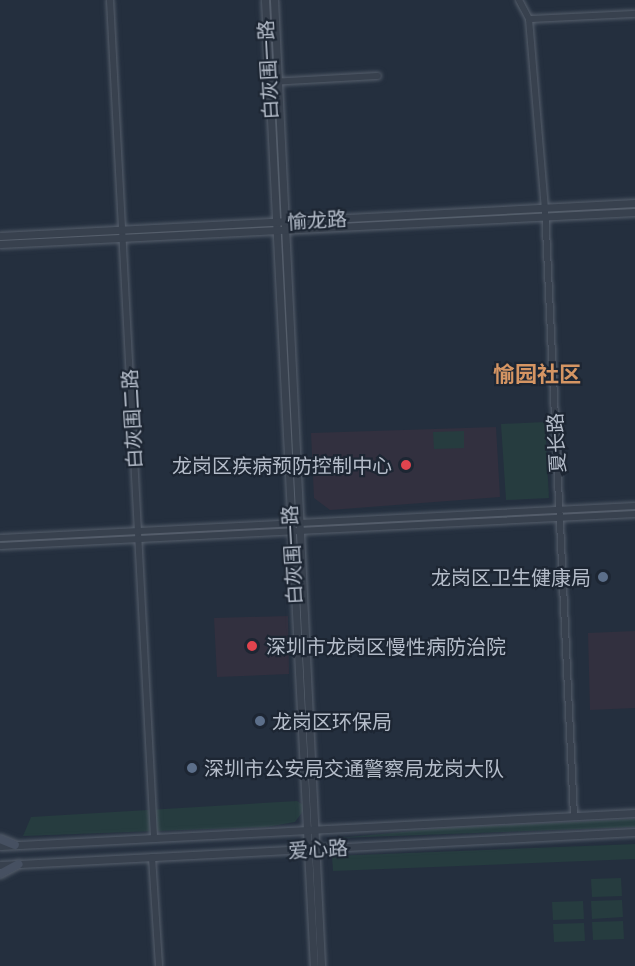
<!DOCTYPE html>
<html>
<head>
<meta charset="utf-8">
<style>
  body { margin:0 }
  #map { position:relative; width:635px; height:966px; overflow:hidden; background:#242f3e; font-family:Quicksand,"Noto Sans SC",sans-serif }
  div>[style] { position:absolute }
  .medical>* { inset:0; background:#32303f }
  .green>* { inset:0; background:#263c3f }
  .roads { filter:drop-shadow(0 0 2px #565f6c) drop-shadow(0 0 2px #565f6c) }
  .minor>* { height:6px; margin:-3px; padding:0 3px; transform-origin:3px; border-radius:3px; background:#38414e }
  .tertiary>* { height:7px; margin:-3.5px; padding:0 3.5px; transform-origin:3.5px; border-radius:3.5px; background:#38414e }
  .secondary>* { height:8px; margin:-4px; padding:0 4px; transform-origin:4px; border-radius:4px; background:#465061 }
  .dots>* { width:16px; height:16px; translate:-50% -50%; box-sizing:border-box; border:3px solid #1d2633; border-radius:50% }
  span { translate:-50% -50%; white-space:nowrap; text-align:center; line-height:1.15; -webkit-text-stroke:4.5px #1d2633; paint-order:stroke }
  .street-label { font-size:20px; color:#b4bcc9 }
  .poi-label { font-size:20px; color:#b4bcc9 }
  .right { translate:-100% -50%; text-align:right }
  .left { translate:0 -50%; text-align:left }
  .quarter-label { font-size:22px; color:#d59563; font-weight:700 }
</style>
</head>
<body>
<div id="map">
  <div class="medical">
    <i style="clip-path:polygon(496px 427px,500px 497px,330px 510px,314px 498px,311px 433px)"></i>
    <i style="clip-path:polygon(288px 616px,289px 674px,217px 677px,214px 618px)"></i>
    <i style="clip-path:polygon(635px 631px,635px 708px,590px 710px,588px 633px)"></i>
  </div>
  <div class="green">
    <i style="clip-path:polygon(545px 422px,549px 498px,506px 500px,501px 424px)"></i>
    <i style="clip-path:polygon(464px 431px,464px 448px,434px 449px,433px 432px)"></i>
    <i style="clip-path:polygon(297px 801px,306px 807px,295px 822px,266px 827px,23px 836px,31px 817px)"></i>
    <i style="clip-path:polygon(635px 819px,635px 827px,338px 838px,445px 828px)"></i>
    <i style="clip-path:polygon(635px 844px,635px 859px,333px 871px,332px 856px)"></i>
    <i style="clip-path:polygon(621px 878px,622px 896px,592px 897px,591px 879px)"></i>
    <i style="clip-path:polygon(622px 900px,623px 917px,592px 919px,591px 901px)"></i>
    <i style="clip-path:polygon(583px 901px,584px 919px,553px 920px,552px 902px)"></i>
    <i style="clip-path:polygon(623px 921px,624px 939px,593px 940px,592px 922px)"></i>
    <i style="clip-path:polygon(584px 923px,585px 941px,554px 942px,553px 924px)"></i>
  </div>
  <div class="roads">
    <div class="minor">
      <i style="left:110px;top:0;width:839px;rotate:86.99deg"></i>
      <i style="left:519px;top:0;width:21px;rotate:62deg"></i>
      <i style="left:529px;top:19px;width:190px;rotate:85.2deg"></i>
      <i style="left:545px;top:208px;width:610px;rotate:87.27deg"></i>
      <i style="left:529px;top:19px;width:106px;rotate:-2.7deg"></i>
      <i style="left:269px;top:82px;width:109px;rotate:-3.2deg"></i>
      <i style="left:0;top:538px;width:636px;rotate:-2.88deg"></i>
      <i style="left:0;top:546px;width:636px;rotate:-2.88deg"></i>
      <i style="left:152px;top:857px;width:109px;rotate:86.3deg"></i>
    </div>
    <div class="tertiary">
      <i style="left:265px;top:0;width:967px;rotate:87.1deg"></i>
      <i style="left:274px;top:0;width:967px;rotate:87.21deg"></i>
      <i style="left:0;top:236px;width:636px;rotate:-2.97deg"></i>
      <i style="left:0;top:244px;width:636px;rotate:-2.88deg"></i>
      <i style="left:0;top:846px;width:636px;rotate:-2.97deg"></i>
      <i style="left:0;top:865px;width:636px;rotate:-2.97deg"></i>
    </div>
    <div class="secondary">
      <i style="left:0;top:839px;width:16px;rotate:22deg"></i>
      <i style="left:0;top:874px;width:21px;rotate:-28deg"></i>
    </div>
  </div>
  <div class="dots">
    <i style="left:406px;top:465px;background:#e0444e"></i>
    <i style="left:603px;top:577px;background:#5c6f8a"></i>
    <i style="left:252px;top:646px;background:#e0444e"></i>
    <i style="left:260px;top:721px;background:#5c6f8a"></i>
    <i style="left:192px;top:768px;background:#5c6f8a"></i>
  </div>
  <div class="street-label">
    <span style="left:268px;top:70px;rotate:-93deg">白灰围一路</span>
    <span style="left:317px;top:220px;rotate:-3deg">愉龙路</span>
    <span style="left:132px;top:419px;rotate:-93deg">白灰围二路</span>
    <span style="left:556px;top:443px;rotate:-93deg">夏长路</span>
    <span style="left:292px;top:555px;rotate:-93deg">白灰围一路</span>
    <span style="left:318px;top:849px;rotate:-3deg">爱心路</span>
  </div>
  <div class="poi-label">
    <span class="right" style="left:392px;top:465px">龙岗区疾病预防控制中心</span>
    <span class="right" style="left:591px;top:577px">龙岗区卫生健康局</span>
    <span class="left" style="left:266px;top:646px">深圳市龙岗区慢性病防治院</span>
    <span class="left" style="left:272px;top:721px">龙岗区环保局</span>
    <span class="left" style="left:204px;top:768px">深圳市公安局交通警察局龙岗大队</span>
  </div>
  <div class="quarter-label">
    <span style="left:537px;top:375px">愉园社区</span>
  </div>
</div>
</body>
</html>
